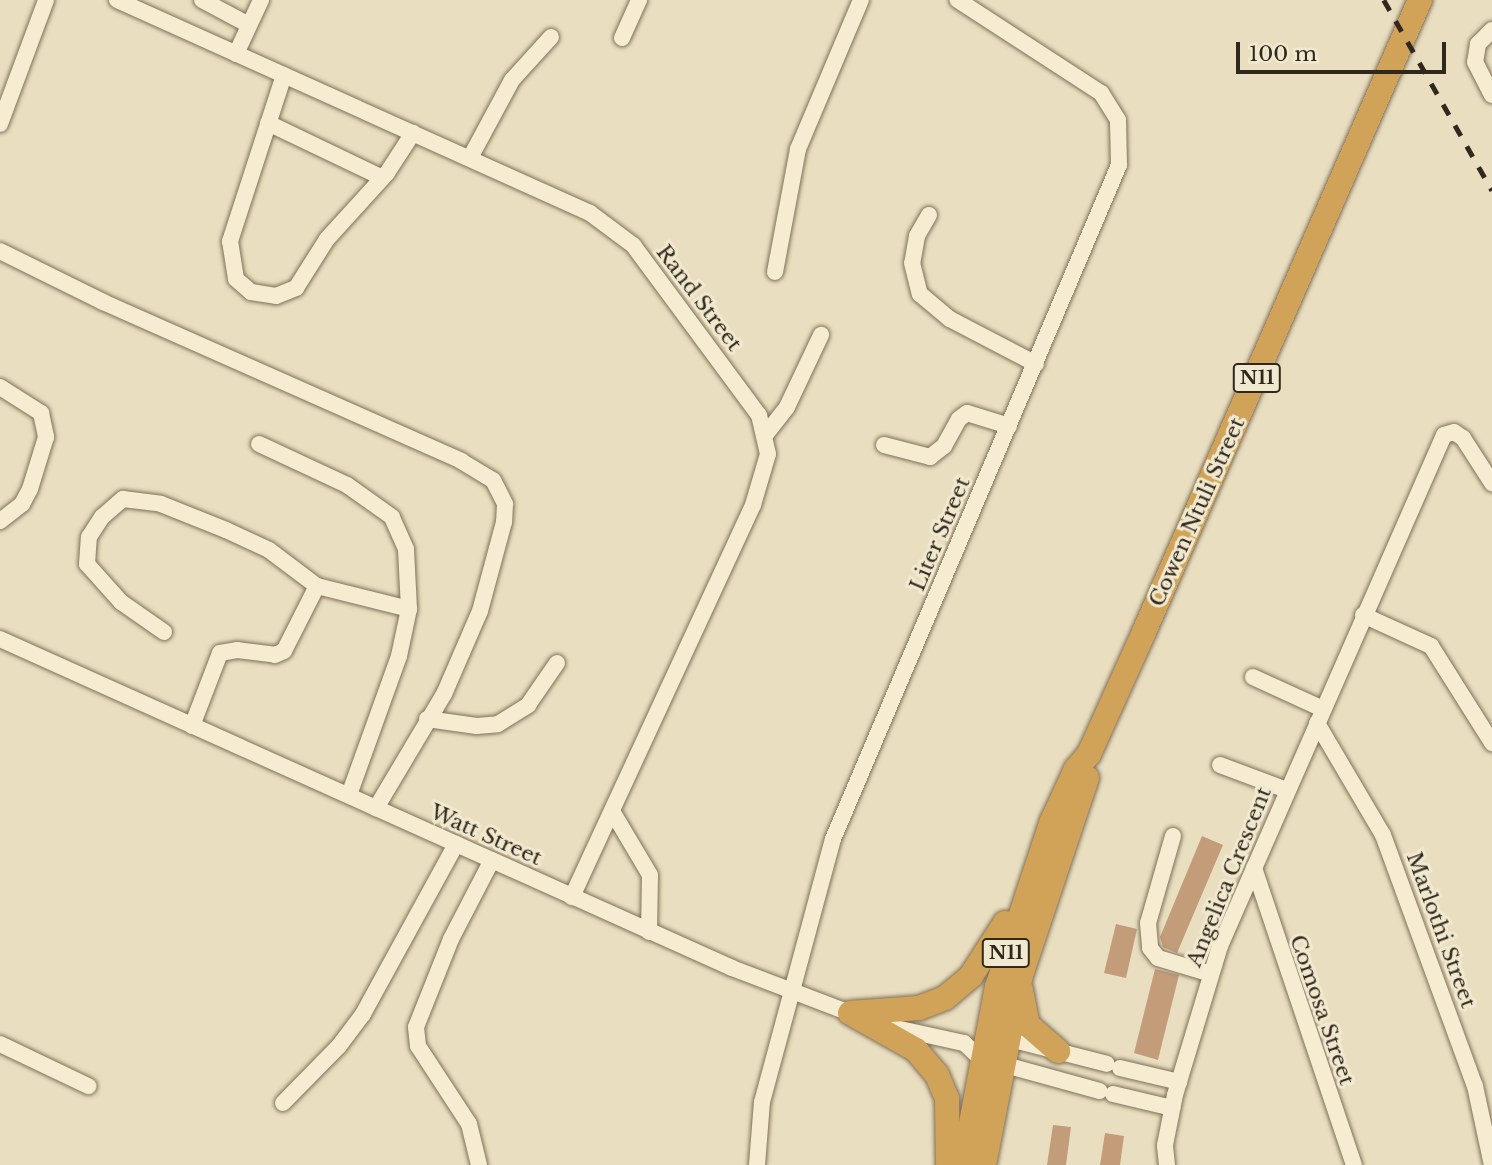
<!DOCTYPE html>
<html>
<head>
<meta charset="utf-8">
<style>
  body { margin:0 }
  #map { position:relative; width:1492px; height:1165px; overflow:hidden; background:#e9dfc0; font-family:"Libre Baskerville",serif }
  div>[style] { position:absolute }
  .building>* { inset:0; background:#c39d7a }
  .roads { filter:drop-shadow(0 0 2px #80705a) drop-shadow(0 0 2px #80705a) }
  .minor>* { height:16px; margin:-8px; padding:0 8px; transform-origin:8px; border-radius:8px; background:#f5ecd2 }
  .highway>* { height:24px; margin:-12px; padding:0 12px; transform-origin:12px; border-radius:12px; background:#d1a358 }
  .rail>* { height:4.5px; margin-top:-2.25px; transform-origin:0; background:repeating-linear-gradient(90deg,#31281d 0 12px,transparent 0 24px) }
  span { translate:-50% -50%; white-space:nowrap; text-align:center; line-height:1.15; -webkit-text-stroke:6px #f1e9cf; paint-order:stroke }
  .shield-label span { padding:2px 5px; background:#f1e9cf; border:2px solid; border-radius:5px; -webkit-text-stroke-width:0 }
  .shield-label { font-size:19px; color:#31281d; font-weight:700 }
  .street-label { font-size:21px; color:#31281d }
  .scale { position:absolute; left:1236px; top:42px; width:210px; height:32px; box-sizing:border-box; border:4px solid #31281d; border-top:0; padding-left:9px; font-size:21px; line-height:24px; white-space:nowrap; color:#31281d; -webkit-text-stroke:5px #f1e9cf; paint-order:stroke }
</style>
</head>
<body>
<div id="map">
  <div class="building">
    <i style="clip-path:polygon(1202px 836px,1223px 845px,1177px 953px,1163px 947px,1160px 937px)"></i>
    <i style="clip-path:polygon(1116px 924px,1137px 929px,1126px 978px,1104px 973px)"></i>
    <i style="clip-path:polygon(1155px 969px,1179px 975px,1158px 1060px,1134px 1053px)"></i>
    <i style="clip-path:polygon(1053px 1125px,1071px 1127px,1066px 1165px,1047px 1165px)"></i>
    <i style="clip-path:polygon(1105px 1133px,1124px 1136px,1120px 1165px,1100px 1165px)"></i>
  </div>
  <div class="roads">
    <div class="minor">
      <i style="left:117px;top:0;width:519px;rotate:24.24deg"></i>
      <i style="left:590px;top:213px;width:54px;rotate:36.7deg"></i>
      <i style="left:633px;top:245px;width:212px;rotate:53.5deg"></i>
      <i style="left:759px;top:415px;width:40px;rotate:77deg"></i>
      <i style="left:768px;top:454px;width:53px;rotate:106.4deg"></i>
      <i style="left:753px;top:505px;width:432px;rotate:114.8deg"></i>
      <i style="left:202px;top:0;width:53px;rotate:28deg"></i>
      <i style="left:1492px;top:30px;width:20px;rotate:135deg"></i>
      <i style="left:1478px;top:44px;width:18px;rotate:99deg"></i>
      <i style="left:1475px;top:62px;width:37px;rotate:63deg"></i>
      <i style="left:622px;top:38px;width:42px;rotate:-65.9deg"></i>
      <i style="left:236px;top:54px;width:60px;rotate:-65.2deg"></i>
      <i style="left:284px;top:75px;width:175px;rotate:108deg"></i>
      <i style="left:230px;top:241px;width:38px;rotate:81deg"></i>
      <i style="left:236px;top:279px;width:20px;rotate:41deg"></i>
      <i style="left:251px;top:292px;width:25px;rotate:9deg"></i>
      <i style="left:276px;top:296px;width:22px;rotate:-22deg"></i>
      <i style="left:296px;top:288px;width:58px;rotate:-57.7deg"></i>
      <i style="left:327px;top:239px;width:89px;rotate:-47.7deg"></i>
      <i style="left:387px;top:173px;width:48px;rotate:-57deg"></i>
      <i style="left:268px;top:123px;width:127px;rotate:25.6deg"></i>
      <i style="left:0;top:124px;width:132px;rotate:-69.6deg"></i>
      <i style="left:470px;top:158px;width:89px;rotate:-61.7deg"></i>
      <i style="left:512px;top:80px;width:58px;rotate:-47.8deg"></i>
      <i style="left:929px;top:215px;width:24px;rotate:120deg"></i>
      <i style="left:917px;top:236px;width:27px;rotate:100deg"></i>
      <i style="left:912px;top:263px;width:32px;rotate:76deg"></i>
      <i style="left:920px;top:294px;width:39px;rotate:40deg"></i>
      <i style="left:950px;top:319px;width:97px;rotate:27.6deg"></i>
      <i style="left:0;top:251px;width:115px;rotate:26.3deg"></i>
      <i style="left:103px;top:302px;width:392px;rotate:23.9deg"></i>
      <i style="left:461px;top:461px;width:37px;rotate:31deg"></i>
      <i style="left:493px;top:480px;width:27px;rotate:63deg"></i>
      <i style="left:505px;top:504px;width:18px;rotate:93deg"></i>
      <i style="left:504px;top:522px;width:92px;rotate:105.1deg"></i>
      <i style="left:480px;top:611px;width:90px;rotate:113.4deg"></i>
      <i style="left:444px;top:694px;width:133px;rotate:120.8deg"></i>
      <i style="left:775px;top:272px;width:125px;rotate:-79.4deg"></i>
      <i style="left:798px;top:149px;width:162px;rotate:-67.1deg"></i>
      <i style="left:0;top:387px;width:49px;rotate:32.4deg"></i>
      <i style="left:41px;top:413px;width:25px;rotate:78deg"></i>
      <i style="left:46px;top:437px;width:54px;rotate:107.1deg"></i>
      <i style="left:30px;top:489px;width:17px;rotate:118deg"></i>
      <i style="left:22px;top:504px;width:28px;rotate:142deg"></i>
      <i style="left:766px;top:434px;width:34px;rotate:-52deg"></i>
      <i style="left:787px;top:407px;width:80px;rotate:-64.7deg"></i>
      <i style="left:884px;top:445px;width:48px;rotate:14.6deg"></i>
      <i style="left:930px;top:457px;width:18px;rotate:-38deg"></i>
      <i style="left:944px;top:446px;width:31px;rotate:-61deg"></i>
      <i style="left:959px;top:419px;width:10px;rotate:-37deg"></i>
      <i style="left:967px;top:413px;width:44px;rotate:17.2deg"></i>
      <i style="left:1363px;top:615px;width:75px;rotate:24.5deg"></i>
      <i style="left:1431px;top:646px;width:115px;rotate:57.8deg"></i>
      <i style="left:164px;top:632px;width:52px;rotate:-145.1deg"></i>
      <i style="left:121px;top:602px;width:51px;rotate:-131.8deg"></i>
      <i style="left:87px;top:564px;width:27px;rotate:-86deg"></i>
      <i style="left:89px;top:537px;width:24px;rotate:-57deg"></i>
      <i style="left:102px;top:517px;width:28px;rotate:-41deg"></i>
      <i style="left:123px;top:499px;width:38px;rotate:7deg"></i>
      <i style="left:161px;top:504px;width:70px;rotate:21.8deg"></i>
      <i style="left:226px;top:530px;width:47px;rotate:24.9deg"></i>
      <i style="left:269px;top:550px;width:60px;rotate:36.9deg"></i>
      <i style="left:317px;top:586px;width:95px;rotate:14deg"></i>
      <i style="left:409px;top:609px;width:60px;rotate:-92.9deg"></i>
      <i style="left:406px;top:549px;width:35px;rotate:-114deg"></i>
      <i style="left:392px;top:517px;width:55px;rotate:-144.6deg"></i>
      <i style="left:347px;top:485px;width:97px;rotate:-155deg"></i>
      <i style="left:0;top:639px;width:803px;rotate:24.2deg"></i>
      <i style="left:732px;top:968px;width:137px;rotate:20.9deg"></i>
      <i style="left:1253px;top:677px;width:77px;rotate:24.6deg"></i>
      <i style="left:427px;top:719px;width:50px;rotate:8deg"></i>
      <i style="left:477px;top:726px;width:21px;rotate:-5deg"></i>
      <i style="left:498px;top:724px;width:36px;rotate:-32deg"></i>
      <i style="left:528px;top:705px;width:51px;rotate:-55.4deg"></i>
      <i style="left:1317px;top:723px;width:130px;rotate:59.5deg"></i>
      <i style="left:1383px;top:835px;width:267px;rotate:69.9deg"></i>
      <i style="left:1475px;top:1086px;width:81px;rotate:77.9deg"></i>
      <i style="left:192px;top:726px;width:78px;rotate:-69deg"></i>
      <i style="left:220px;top:653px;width:17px;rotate:-10deg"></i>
      <i style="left:237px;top:650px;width:38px;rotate:7deg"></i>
      <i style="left:275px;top:655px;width:10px;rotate:-24deg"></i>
      <i style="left:284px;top:651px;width:73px;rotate:-63.1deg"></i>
      <i style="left:1220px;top:765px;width:72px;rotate:20.5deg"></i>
      <i style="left:349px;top:795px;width:148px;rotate:-70.2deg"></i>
      <i style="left:399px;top:656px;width:48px;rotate:-78deg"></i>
      <i style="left:612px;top:811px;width:74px;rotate:59.3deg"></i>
      <i style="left:650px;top:875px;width:57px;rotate:91deg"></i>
      <i style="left:1173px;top:836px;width:91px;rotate:106deg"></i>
      <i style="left:1148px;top:923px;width:25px;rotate:85deg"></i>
      <i style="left:1150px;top:948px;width:13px;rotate:51deg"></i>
      <i style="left:1158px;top:958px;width:55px;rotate:16.8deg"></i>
      <i style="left:1254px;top:868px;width:313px;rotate:71.4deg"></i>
      <i style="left:891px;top:1027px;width:75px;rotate:12.4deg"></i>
      <i style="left:964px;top:1043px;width:22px;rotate:43deg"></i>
      <i style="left:980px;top:1058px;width:124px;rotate:15.4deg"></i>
      <i style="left:1002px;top:1037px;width:108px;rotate:14.4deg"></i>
      <i style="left:0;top:1044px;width:98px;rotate:25.5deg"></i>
      <i style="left:1120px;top:1068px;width:61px;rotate:13.3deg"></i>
      <i style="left:1113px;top:1094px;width:61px;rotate:13.3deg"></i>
      <i style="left:283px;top:1103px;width:80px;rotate:-45.5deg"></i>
      <i style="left:339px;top:1046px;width:40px;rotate:-53deg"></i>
      <i style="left:363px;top:1014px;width:194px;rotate:-61.3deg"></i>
      <i style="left:479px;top:1165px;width:42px;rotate:-103.7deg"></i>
      <i style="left:469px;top:1124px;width:93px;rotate:-123.2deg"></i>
      <i style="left:418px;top:1046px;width:19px;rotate:-96deg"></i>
      <i style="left:416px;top:1027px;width:95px;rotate:-68.3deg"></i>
      <i style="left:451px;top:939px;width:89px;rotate:-62.6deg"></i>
      <i style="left:757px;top:1165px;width:63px;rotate:-85.5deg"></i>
      <i style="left:762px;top:1102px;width:272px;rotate:-74.9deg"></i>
      <i style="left:833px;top:839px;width:732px;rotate:-67.01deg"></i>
      <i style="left:1119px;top:165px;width:45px;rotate:-91.3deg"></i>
      <i style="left:1118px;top:120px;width:32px;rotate:-122deg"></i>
      <i style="left:1101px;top:93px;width:171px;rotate:-147deg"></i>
      <i style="left:1167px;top:1165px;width:20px;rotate:-96deg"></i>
      <i style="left:1165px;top:1145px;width:51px;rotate:-78.7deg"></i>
      <i style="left:1175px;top:1095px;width:156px;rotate:-73.2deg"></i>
      <i style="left:1220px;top:946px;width:558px;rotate:-66.33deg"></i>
      <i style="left:1444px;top:435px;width:10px;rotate:-17deg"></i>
      <i style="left:1454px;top:432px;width:11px;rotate:34deg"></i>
      <i style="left:1463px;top:438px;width:54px;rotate:57.2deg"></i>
    </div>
    <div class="highway">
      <i style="left:1021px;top:990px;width:36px;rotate:79deg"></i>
      <i style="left:1028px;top:1025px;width:40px;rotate:41deg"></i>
      <i style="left:850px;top:1013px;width:69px;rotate:-4.1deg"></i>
      <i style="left:919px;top:1008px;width:28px;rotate:-21deg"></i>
      <i style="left:945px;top:998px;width:34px;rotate:-40deg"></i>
      <i style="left:971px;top:976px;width:63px;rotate:-57.3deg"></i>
      <i style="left:854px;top:1015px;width:71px;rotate:29.4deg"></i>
      <i style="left:916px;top:1050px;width:33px;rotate:50deg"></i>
      <i style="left:937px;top:1075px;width:25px;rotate:67deg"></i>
      <i style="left:947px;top:1098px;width:67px;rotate:89.1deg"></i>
      <i style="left:963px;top:1165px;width:181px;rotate:-79.2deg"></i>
      <i style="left:997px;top:987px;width:175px;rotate:-71.7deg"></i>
      <i style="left:1052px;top:821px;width:57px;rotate:-65.2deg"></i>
      <i style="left:1076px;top:769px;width:20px;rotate:-49deg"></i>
      <i style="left:1089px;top:754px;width:134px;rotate:-65.7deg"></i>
      <i style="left:1144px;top:632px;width:690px;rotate:-66.41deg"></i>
      <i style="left:984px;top:1165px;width:194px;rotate:-79deg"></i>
      <i style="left:1021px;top:975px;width:208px;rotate:-71.5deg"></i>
    </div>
  </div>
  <div class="rail">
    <i style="left:1384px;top:0;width:219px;rotate:60.4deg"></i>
  </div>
  <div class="shield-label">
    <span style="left:1257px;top:378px">N11</span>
    <span style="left:1006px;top:953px">N11</span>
  </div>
  <div class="street-label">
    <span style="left:699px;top:298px;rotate:53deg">Rand Street</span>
    <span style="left:1197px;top:512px;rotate:-66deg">Cowen Ntuli Street</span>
    <span style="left:940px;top:534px;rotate:-67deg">Liter Street</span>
    <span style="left:486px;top:835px;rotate:24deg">Watt Street</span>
    <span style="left:1229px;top:877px;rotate:-68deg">Angelica Crescent</span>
    <span style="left:1441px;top:930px;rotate:70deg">Marlothi Street</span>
    <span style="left:1322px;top:1010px;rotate:71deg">Comosa Street</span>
  </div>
  <div class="scale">100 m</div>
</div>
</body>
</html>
